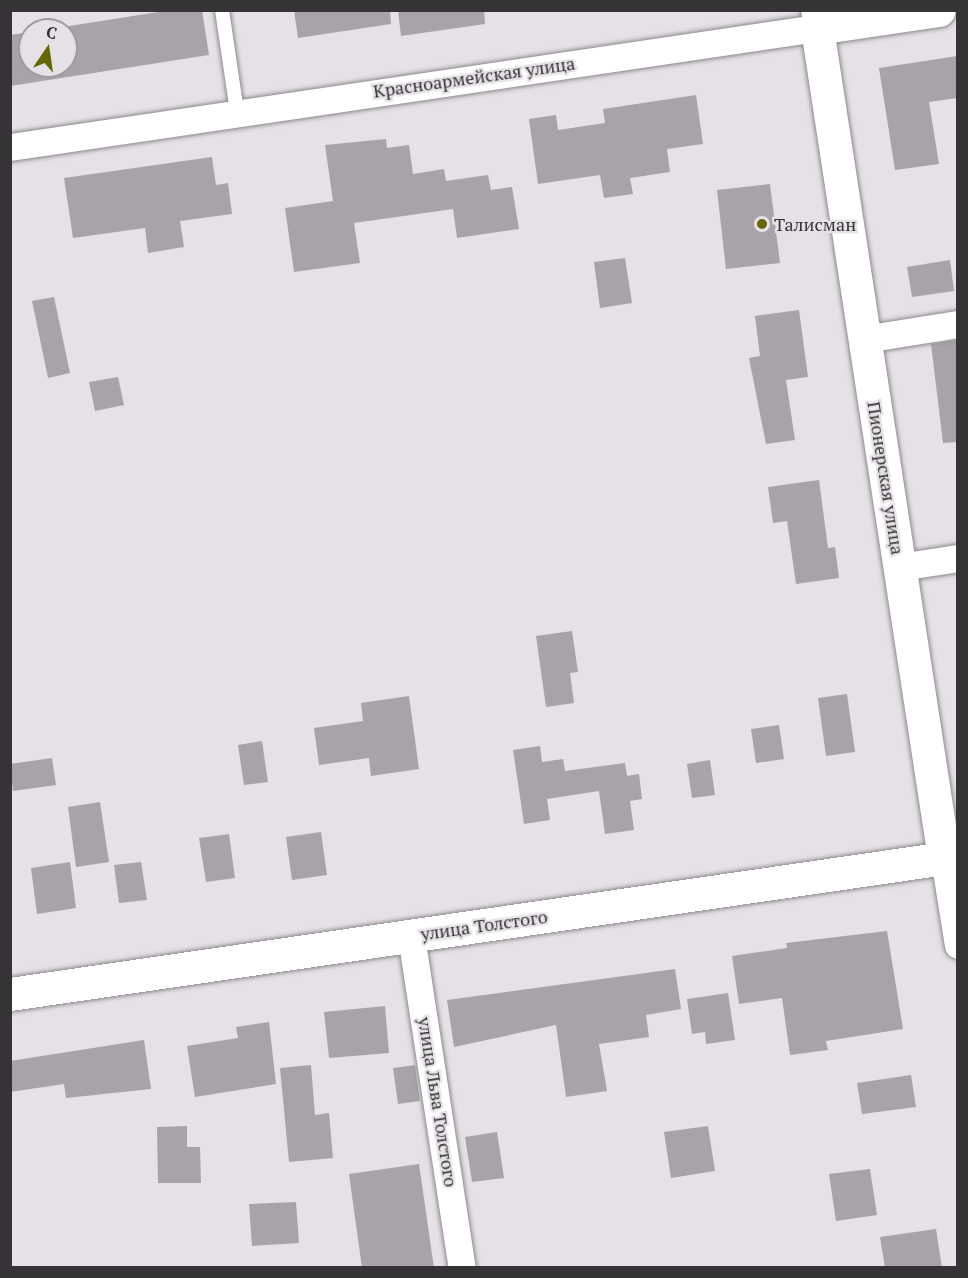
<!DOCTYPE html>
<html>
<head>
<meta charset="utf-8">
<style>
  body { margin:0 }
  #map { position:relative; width:968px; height:1278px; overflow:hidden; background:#e5e1e6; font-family:"PT Serif",serif }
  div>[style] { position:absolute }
  .building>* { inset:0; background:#a7a3a8 }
  .roads { filter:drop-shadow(0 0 2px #8d898e) drop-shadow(0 0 2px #8d898e) }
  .service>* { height:14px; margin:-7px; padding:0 7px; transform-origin:7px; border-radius:7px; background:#fff }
  .minor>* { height:27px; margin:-13.5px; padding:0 13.5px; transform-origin:13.5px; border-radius:13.5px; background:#fff }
  .tertiary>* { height:33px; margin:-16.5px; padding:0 16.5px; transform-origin:16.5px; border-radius:16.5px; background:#fff }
  .dots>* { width:16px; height:16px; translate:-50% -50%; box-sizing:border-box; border:3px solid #e5e1e6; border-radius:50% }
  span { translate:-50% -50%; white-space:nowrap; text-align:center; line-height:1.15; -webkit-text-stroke:4.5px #e5e1e6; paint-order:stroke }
  .street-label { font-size:18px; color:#353335 }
  .poi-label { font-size:18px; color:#353335 }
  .left { translate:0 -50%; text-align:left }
  .frame { position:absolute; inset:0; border:12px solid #353335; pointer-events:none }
  .north { position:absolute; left:18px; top:18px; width:60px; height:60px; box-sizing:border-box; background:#e5e1e6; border:2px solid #9f9b9f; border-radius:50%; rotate:13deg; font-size:16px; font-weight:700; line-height:24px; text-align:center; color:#353335 }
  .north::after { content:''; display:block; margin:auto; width:21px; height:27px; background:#646704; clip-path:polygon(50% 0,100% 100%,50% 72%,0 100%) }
</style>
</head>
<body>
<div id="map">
  <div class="building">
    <i style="clip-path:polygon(171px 10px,202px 10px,209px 55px,10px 86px,10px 35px,30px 32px,30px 66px,66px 66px,66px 30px,44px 30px)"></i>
    <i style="clip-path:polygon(294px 10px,390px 10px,391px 24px,298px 38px)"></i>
    <i style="clip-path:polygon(398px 10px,484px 10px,485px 24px,401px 36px)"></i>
    <i style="clip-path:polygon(957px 56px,957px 98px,929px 102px,939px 164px,895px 170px,879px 68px)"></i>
    <i style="clip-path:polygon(696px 95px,703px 144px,667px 149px,670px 172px,630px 178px,633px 194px,604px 198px,600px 175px,538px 184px,529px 119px,556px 115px,558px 130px,605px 123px,603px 109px)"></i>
    <i style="clip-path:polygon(386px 139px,387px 148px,409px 145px,413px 174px,444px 169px,446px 181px,488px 175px,491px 190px,512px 187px,519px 229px,457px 238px,453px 209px,354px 223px,360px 263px,294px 272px,285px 208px,333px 201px,325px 145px)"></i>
    <i style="clip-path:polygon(212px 157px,216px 185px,228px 183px,232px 214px,180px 221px,184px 247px,148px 253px,145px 228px,73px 238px,64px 178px)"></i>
    <i style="clip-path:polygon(770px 184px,780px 263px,726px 269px,717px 190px)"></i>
    <i style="clip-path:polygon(625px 258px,632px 303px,600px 308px,594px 262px)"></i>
    <i style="clip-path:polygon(950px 260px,954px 291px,912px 297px,907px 267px)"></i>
    <i style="clip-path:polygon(54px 297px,70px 373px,48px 378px,32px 301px)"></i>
    <i style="clip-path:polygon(799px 310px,808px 377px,786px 380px,795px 440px,766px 444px,749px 358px,760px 356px,755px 316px)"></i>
    <i style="clip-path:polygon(957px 340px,957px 442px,943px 443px,931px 344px)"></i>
    <i style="clip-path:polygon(118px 377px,124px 405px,95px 411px,89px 382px)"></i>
    <i style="clip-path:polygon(819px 480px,828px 548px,835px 547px,839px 578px,796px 584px,787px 521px,773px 523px,768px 487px)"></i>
    <i style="clip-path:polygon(572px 631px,578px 672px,570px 673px,574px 703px,546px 707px,536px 636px)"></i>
    <i style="clip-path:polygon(847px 694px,855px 752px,826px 756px,818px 698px)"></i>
    <i style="clip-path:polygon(409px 696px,419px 769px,371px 776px,369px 758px,319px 765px,314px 728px,363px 721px,361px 703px)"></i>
    <i style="clip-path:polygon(779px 725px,784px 759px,756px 763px,751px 729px)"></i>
    <i style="clip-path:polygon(262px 741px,268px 782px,244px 785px,238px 745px)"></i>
    <i style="clip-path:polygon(540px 746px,542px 762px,563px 759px,565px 771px,625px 763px,627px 776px,639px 774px,642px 799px,630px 801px,634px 830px,605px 834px,599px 791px,547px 799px,550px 820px,524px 824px,513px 750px)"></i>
    <i style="clip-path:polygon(52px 758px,56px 785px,13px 791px,10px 764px)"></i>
    <i style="clip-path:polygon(710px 760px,715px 795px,692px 798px,687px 764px)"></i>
    <i style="clip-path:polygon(100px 802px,109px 862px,76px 867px,68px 807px)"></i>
    <i style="clip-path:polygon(321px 832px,327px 875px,292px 880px,286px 837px)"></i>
    <i style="clip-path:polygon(229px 834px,235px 878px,206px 882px,199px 838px)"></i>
    <i style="clip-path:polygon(70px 862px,76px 908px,37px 914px,31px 868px)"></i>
    <i style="clip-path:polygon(141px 862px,147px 900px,119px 903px,114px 865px)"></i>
    <i style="clip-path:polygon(887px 931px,903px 1029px,826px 1041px,828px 1050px,790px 1055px,782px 998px,739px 1004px,732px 956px,787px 948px,786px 943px)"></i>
    <i style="clip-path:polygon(675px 969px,681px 1009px,646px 1015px,649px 1037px,599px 1044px,607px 1091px,566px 1097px,556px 1025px,454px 1047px,447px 1000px)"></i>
    <i style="clip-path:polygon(728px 993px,735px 1040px,706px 1044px,705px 1032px,692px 1034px,687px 999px)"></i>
    <i style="clip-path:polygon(385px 1006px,389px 1053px,329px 1058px,324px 1012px)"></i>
    <i style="clip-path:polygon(269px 1022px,276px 1084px,195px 1097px,187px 1046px,238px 1038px,236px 1027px)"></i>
    <i style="clip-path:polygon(144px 1040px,151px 1089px,66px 1098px,64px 1084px,10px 1092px,10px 1061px)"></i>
    <i style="clip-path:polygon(311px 1065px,315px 1115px,329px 1113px,333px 1158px,289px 1162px,280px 1068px)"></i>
    <i style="clip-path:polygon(415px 1065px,420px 1101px,398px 1104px,393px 1068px)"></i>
    <i style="clip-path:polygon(911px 1075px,916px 1107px,862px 1114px,857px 1083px)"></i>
    <i style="clip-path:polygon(187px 1126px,187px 1147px,200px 1147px,201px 1183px,158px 1183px,157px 1127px)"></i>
    <i style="clip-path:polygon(708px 1126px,715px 1171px,671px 1178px,664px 1132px)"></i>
    <i style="clip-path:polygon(497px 1132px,504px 1178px,472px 1182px,465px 1137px)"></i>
    <i style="clip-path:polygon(419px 1164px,434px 1268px,362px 1268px,349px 1174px)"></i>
    <i style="clip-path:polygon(870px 1169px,877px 1215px,836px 1221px,829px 1174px)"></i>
    <i style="clip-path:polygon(296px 1202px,299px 1243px,252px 1246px,249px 1204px)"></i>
    <i style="clip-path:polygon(936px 1229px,942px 1268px,885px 1268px,880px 1237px)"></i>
  </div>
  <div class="roads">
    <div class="service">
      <i style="left:222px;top:10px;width:102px;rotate:81.6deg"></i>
    </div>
    <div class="minor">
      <i style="left:10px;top:147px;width:816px;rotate:-8.39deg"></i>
      <i style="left:817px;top:28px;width:18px;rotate:-99deg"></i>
      <i style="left:864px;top:339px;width:95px;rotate:-9.1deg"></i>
      <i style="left:899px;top:567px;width:60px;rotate:-8.7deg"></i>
      <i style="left:958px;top:856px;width:14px;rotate:172deg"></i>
      <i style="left:944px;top:858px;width:88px;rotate:80.9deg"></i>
      <i style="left:411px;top:936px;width:336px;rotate:81.3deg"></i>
    </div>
    <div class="tertiary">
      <i style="left:10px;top:994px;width:944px;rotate:-8.28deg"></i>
      <i style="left:944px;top:858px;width:840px;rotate:-98.7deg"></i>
      <i style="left:817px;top:28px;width:123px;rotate:-8.4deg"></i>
    </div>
  </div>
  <div class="dots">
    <i style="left:762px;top:224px;background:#646704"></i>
  </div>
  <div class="street-label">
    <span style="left:474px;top:77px;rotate:-8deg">Красноармейская улица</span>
    <span style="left:886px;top:478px;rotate:81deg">Пионерская улица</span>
    <span style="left:484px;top:925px;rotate:-8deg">улица Толстого</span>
    <span style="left:438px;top:1102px;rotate:81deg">улица Льва Толстого</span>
  </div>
  <div class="poi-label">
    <span class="left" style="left:774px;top:224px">Талисман</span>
  </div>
  <div class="frame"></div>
  <div class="north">С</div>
</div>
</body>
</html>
